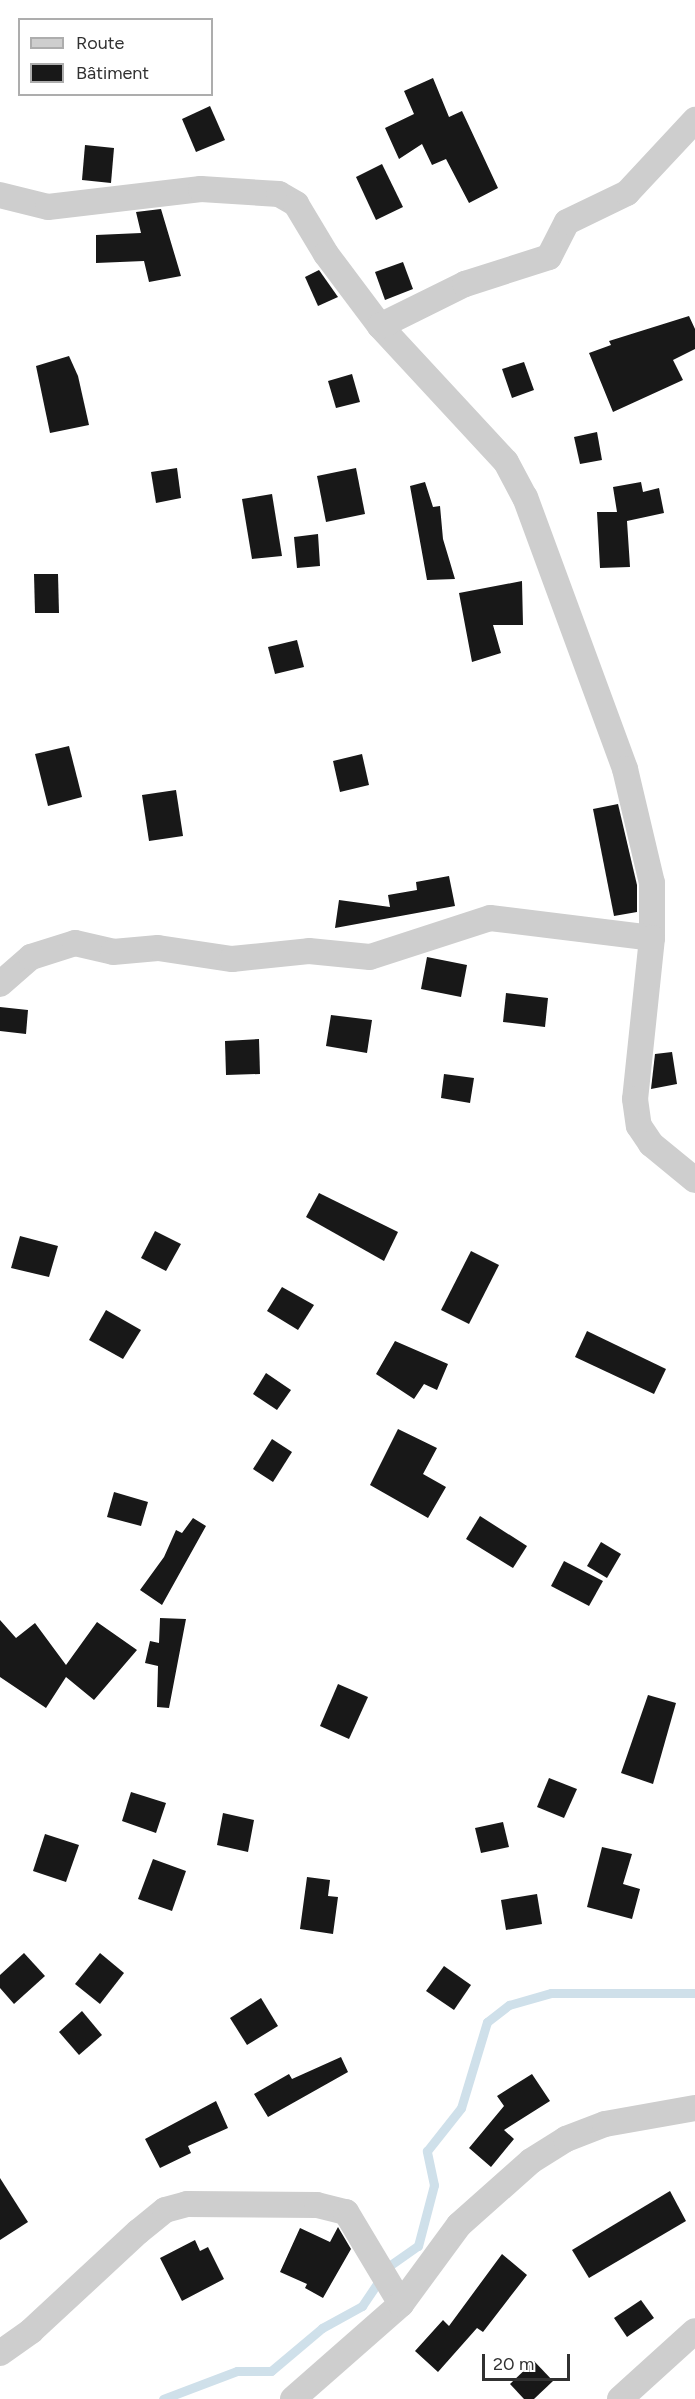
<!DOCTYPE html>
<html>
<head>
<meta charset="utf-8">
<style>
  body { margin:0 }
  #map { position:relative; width:695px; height:2399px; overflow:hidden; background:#fff; font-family:Figtree,sans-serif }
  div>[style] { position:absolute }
  .stream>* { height:9px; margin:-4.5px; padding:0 4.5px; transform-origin:4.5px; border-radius:4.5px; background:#cfe0ea }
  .building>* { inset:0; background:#181818 }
  .street>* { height:26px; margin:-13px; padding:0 13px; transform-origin:13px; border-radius:13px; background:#cecece }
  span { translate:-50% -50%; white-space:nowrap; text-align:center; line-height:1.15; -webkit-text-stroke:6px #fff; paint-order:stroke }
  .legend { position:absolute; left:18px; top:18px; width:195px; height:78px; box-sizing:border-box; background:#fff; border:2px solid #adadad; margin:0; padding:8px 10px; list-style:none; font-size:18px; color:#313131 }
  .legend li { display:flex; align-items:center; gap:12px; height:30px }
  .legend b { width:30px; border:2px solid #adadad }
  .scale { position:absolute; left:482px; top:2354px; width:88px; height:27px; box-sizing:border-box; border:3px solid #313131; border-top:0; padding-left:8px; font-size:18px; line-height:21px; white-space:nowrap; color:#313131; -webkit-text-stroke:4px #fff; paint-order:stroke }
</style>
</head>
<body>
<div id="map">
  <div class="stream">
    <i style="left:163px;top:2399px;width:79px;rotate:-20.7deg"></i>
    <i style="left:237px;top:2371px;width:34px"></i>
    <i style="left:271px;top:2371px;width:67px;rotate:-40.1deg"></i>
    <i style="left:322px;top:2328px;width:46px;rotate:-28.8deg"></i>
    <i style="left:362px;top:2306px;width:48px;rotate:-56deg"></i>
    <i style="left:389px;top:2266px;width:35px;rotate:-35deg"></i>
    <i style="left:418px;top:2246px;width:63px;rotate:-75.3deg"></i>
    <i style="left:434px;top:2185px;width:35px;rotate:-102deg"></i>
    <i style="left:427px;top:2151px;width:55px;rotate:-51.7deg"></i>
    <i style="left:461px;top:2108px;width:90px;rotate:-73.2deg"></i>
    <i style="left:487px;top:2022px;width:28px;rotate:-38deg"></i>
    <i style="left:509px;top:2005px;width:44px;rotate:-15.9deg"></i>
    <i style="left:551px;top:1993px;width:144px"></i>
  </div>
  <div class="building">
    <i style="clip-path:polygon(433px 78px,449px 117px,462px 111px,498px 188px,469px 203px,446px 159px,432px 165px,422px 144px,399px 159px,385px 128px,414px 114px,404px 91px)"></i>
    <i style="clip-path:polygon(210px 106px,225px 140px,196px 152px,182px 119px)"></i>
    <i style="clip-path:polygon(85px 145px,114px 148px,111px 183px,82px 180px)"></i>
    <i style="clip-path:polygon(382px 164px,403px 207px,376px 220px,356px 177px)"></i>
    <i style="clip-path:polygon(161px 209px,181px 276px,149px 282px,144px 261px,96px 263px,96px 235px,141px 233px,136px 212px)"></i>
    <i style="clip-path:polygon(403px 262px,413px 289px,385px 300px,375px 272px)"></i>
    <i style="clip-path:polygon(319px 270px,338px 297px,318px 306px,305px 277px)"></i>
    <i style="clip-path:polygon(689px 316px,695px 329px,695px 349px,673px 360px,683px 380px,613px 412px,589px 353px,611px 345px,609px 341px)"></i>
    <i style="clip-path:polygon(69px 356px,78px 376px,89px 425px,50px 433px,36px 366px)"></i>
    <i style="clip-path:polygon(524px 362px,534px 390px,512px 398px,502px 369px)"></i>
    <i style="clip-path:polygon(352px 374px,360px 402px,336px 408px,328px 381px)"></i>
    <i style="clip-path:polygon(597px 432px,602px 460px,580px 464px,574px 437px)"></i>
    <i style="clip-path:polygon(177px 468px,181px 498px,156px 503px,151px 472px)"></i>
    <i style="clip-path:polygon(356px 468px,365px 514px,326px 522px,317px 476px)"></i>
    <i style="clip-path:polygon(425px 482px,433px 507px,440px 506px,443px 539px,455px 579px,427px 580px,410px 486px)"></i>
    <i style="clip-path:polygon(641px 482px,643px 492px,659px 488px,664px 513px,627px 521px,630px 567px,600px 568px,597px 512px,617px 512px,613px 487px)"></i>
    <i style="clip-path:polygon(272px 494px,282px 556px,252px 559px,242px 499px)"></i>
    <i style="clip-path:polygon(318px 534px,320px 566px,297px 568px,294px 537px)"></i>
    <i style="clip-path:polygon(34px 574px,58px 574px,59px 613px,35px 613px)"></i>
    <i style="clip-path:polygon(522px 581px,523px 625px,493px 625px,501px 653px,472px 662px,459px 593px)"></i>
    <i style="clip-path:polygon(297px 640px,304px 667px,275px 674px,268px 647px)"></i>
    <i style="clip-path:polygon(69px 746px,82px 797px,48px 806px,35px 754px)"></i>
    <i style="clip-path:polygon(362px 754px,369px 785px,340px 792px,333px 761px)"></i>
    <i style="clip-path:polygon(176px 790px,183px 836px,149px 841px,142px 795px)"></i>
    <i style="clip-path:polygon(618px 804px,637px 885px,637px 912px,614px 916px,593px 809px)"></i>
    <i style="clip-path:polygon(449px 876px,455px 906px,335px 928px,339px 900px,390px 907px,388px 895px,417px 890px,416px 882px)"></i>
    <i style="clip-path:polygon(427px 957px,467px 965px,461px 997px,421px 989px)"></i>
    <i style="clip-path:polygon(506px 993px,548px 998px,545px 1027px,503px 1022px)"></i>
    <i style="clip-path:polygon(0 1007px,28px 1010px,26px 1034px,0 1031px)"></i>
    <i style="clip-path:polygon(331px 1015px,372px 1020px,367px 1053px,326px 1046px)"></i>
    <i style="clip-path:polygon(259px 1039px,260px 1074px,226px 1075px,225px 1041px)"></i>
    <i style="clip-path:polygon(672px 1052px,677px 1084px,651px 1089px,655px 1054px)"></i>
    <i style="clip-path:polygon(444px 1074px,474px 1078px,470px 1103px,441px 1098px)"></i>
    <i style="clip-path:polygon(319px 1193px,398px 1232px,384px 1261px,306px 1217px)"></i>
    <i style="clip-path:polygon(155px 1231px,181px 1244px,166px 1271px,141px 1258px)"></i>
    <i style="clip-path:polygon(20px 1236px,58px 1246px,49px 1277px,11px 1268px)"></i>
    <i style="clip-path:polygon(471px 1251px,499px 1265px,469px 1324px,441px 1310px)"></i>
    <i style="clip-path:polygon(282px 1287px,314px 1305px,298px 1330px,267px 1311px)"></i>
    <i style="clip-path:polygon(106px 1310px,141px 1330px,123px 1359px,89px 1340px)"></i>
    <i style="clip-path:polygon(587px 1331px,666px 1369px,654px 1394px,575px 1357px)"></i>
    <i style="clip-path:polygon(395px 1341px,448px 1364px,437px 1390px,424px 1384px,414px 1399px,376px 1374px)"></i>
    <i style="clip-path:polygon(266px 1373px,291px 1390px,277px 1410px,253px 1394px)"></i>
    <i style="clip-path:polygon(398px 1429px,437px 1448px,423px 1474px,446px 1487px,428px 1518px,370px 1485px)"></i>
    <i style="clip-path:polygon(272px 1439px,292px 1452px,273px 1482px,253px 1469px)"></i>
    <i style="clip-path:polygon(114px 1492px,148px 1502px,141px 1526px,107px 1517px)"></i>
    <i style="clip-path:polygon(480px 1516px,527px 1546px,513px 1568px,466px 1539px)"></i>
    <i style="clip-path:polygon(193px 1518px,206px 1526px,162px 1605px,140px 1590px,164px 1557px,176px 1530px,182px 1533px)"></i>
    <i style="clip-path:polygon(601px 1542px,621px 1554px,607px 1578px,587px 1566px)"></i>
    <i style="clip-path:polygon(564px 1561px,603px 1581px,589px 1606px,551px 1586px)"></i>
    <i style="clip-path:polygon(160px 1618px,186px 1619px,169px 1708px,157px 1707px,158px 1666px,145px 1663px,150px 1641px,159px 1643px)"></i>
    <i style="clip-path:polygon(0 1620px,16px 1638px,35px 1623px,66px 1665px,97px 1622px,137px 1650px,94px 1700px,66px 1677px,46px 1708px,0 1677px)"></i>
    <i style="clip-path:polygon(338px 1684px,368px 1697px,349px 1739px,320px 1726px)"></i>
    <i style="clip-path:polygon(648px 1695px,676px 1703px,653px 1784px,621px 1773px)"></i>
    <i style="clip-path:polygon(549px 1778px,577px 1789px,564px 1818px,537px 1807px)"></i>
    <i style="clip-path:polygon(131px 1792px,166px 1803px,156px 1833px,122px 1821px)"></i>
    <i style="clip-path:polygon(223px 1813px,254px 1820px,248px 1852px,217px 1845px)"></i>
    <i style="clip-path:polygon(503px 1822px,509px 1847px,481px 1853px,475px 1828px)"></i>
    <i style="clip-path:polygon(45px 1834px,79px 1845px,66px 1882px,33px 1871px)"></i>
    <i style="clip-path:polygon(602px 1847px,632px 1854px,623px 1884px,640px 1889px,632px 1919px,587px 1907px)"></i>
    <i style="clip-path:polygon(153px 1859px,186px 1871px,172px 1911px,138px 1899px)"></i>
    <i style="clip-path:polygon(307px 1877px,330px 1880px,328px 1896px,338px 1897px,333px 1934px,300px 1929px)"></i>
    <i style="clip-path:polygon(537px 1894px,542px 1924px,506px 1930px,501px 1900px)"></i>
    <i style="clip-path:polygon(24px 1953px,45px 1976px,14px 2004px,0 1988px,0 1975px)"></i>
    <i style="clip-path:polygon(100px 1953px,124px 1973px,100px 2004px,75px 1984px)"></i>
    <i style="clip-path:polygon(444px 1966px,471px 1985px,454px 2010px,426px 1991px)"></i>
    <i style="clip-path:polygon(261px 1998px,278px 2026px,247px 2045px,230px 2018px)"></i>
    <i style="clip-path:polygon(82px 2011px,102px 2035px,79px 2055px,59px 2032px)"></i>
    <i style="clip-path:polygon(341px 2057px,348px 2072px,268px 2117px,254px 2094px,289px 2074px,292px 2079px)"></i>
    <i style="clip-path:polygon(532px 2074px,550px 2101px,504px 2130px,514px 2139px,491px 2167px,469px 2148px,504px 2106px,497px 2096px)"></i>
    <i style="clip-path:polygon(216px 2101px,228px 2128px,188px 2146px,191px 2153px,160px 2168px,145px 2139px)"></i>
    <i style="clip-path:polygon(0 2178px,28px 2222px,0 2240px)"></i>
    <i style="clip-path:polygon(670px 2191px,686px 2221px,589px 2278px,572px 2250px)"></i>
    <i style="clip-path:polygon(338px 2227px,351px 2249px,323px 2298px,305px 2288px,307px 2284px,280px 2272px,300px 2228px,330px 2242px)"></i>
    <i style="clip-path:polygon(195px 2240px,200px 2251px,208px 2247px,224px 2279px,182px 2301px,160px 2258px)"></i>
    <i style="clip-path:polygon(502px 2254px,527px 2275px,483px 2332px,477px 2328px,438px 2372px,415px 2351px,443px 2320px,449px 2326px)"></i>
    <i style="clip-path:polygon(641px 2300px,654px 2318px,627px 2337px,614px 2318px)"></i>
    <i style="clip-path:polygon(534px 2361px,553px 2381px,534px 2399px,524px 2399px,510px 2384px)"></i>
  </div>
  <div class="street">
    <i style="left:0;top:195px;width:49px;rotate:14deg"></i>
    <i style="left:48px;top:207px;width:154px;rotate:-6.7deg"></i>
    <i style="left:201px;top:189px;width:78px;rotate:3.7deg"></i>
    <i style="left:279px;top:194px;width:20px;rotate:30deg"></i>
    <i style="left:296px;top:204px;width:58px;rotate:59deg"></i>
    <i style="left:326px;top:254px;width:90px;rotate:53.1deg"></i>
    <i style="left:380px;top:326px;width:185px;rotate:47.2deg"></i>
    <i style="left:506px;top:462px;width:40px;rotate:62deg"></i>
    <i style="left:525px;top:497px;width:290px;rotate:69.8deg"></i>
    <i style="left:625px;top:769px;width:117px;rotate:76.7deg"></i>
    <i style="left:652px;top:883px;width:55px;rotate:90deg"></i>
    <i style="left:380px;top:326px;width:95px;rotate:-26.3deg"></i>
    <i style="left:465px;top:284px;width:88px;rotate:-17.8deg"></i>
    <i style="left:549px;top:257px;width:39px;rotate:-63deg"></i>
    <i style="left:567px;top:222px;width:67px;rotate:-25.8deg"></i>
    <i style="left:627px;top:193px;width:100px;rotate:-47deg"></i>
    <i style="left:0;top:984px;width:41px;rotate:-41.1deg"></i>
    <i style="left:31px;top:957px;width:46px;rotate:-17.7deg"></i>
    <i style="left:75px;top:943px;width:39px;rotate:13deg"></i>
    <i style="left:113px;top:952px;width:45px;rotate:-5.1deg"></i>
    <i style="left:158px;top:948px;width:75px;rotate:8.5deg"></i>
    <i style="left:232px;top:959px;width:77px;rotate:-5.9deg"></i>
    <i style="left:309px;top:951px;width:61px;rotate:5.6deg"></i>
    <i style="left:370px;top:957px;width:126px;rotate:-18deg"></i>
    <i style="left:490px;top:918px;width:163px;rotate:7deg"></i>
    <i style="left:652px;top:938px;width:162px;rotate:96deg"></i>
    <i style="left:635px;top:1099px;width:27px;rotate:82deg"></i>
    <i style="left:639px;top:1126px;width:22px;rotate:56deg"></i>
    <i style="left:651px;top:1144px;width:57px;rotate:39.3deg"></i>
    <i style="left:0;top:2353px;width:38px;rotate:-35deg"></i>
    <i style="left:31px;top:2331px;width:146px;rotate:-42.8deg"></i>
    <i style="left:138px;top:2232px;width:35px;rotate:-39deg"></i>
    <i style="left:165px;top:2210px;width:23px;rotate:-15deg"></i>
    <i style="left:187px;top:2204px;width:130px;rotate:0.4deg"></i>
    <i style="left:317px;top:2205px;width:30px;rotate:14deg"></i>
    <i style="left:346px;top:2212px;width:107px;rotate:59.1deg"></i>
    <i style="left:293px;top:2399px;width:144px;rotate:-41.3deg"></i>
    <i style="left:401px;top:2304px;width:98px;rotate:-53.7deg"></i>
    <i style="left:459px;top:2225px;width:96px;rotate:-41.6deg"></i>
    <i style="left:531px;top:2161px;width:41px;rotate:-32.2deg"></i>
    <i style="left:566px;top:2139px;width:42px;rotate:-21deg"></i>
    <i style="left:605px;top:2124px;width:91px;rotate:-10.1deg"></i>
    <i style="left:620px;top:2399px;width:101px;rotate:-42.2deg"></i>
  </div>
  <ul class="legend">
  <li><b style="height:8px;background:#cecece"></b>Route</li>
  <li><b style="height:16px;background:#181818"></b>Bâtiment</li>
  </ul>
  <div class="scale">20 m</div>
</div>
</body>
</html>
